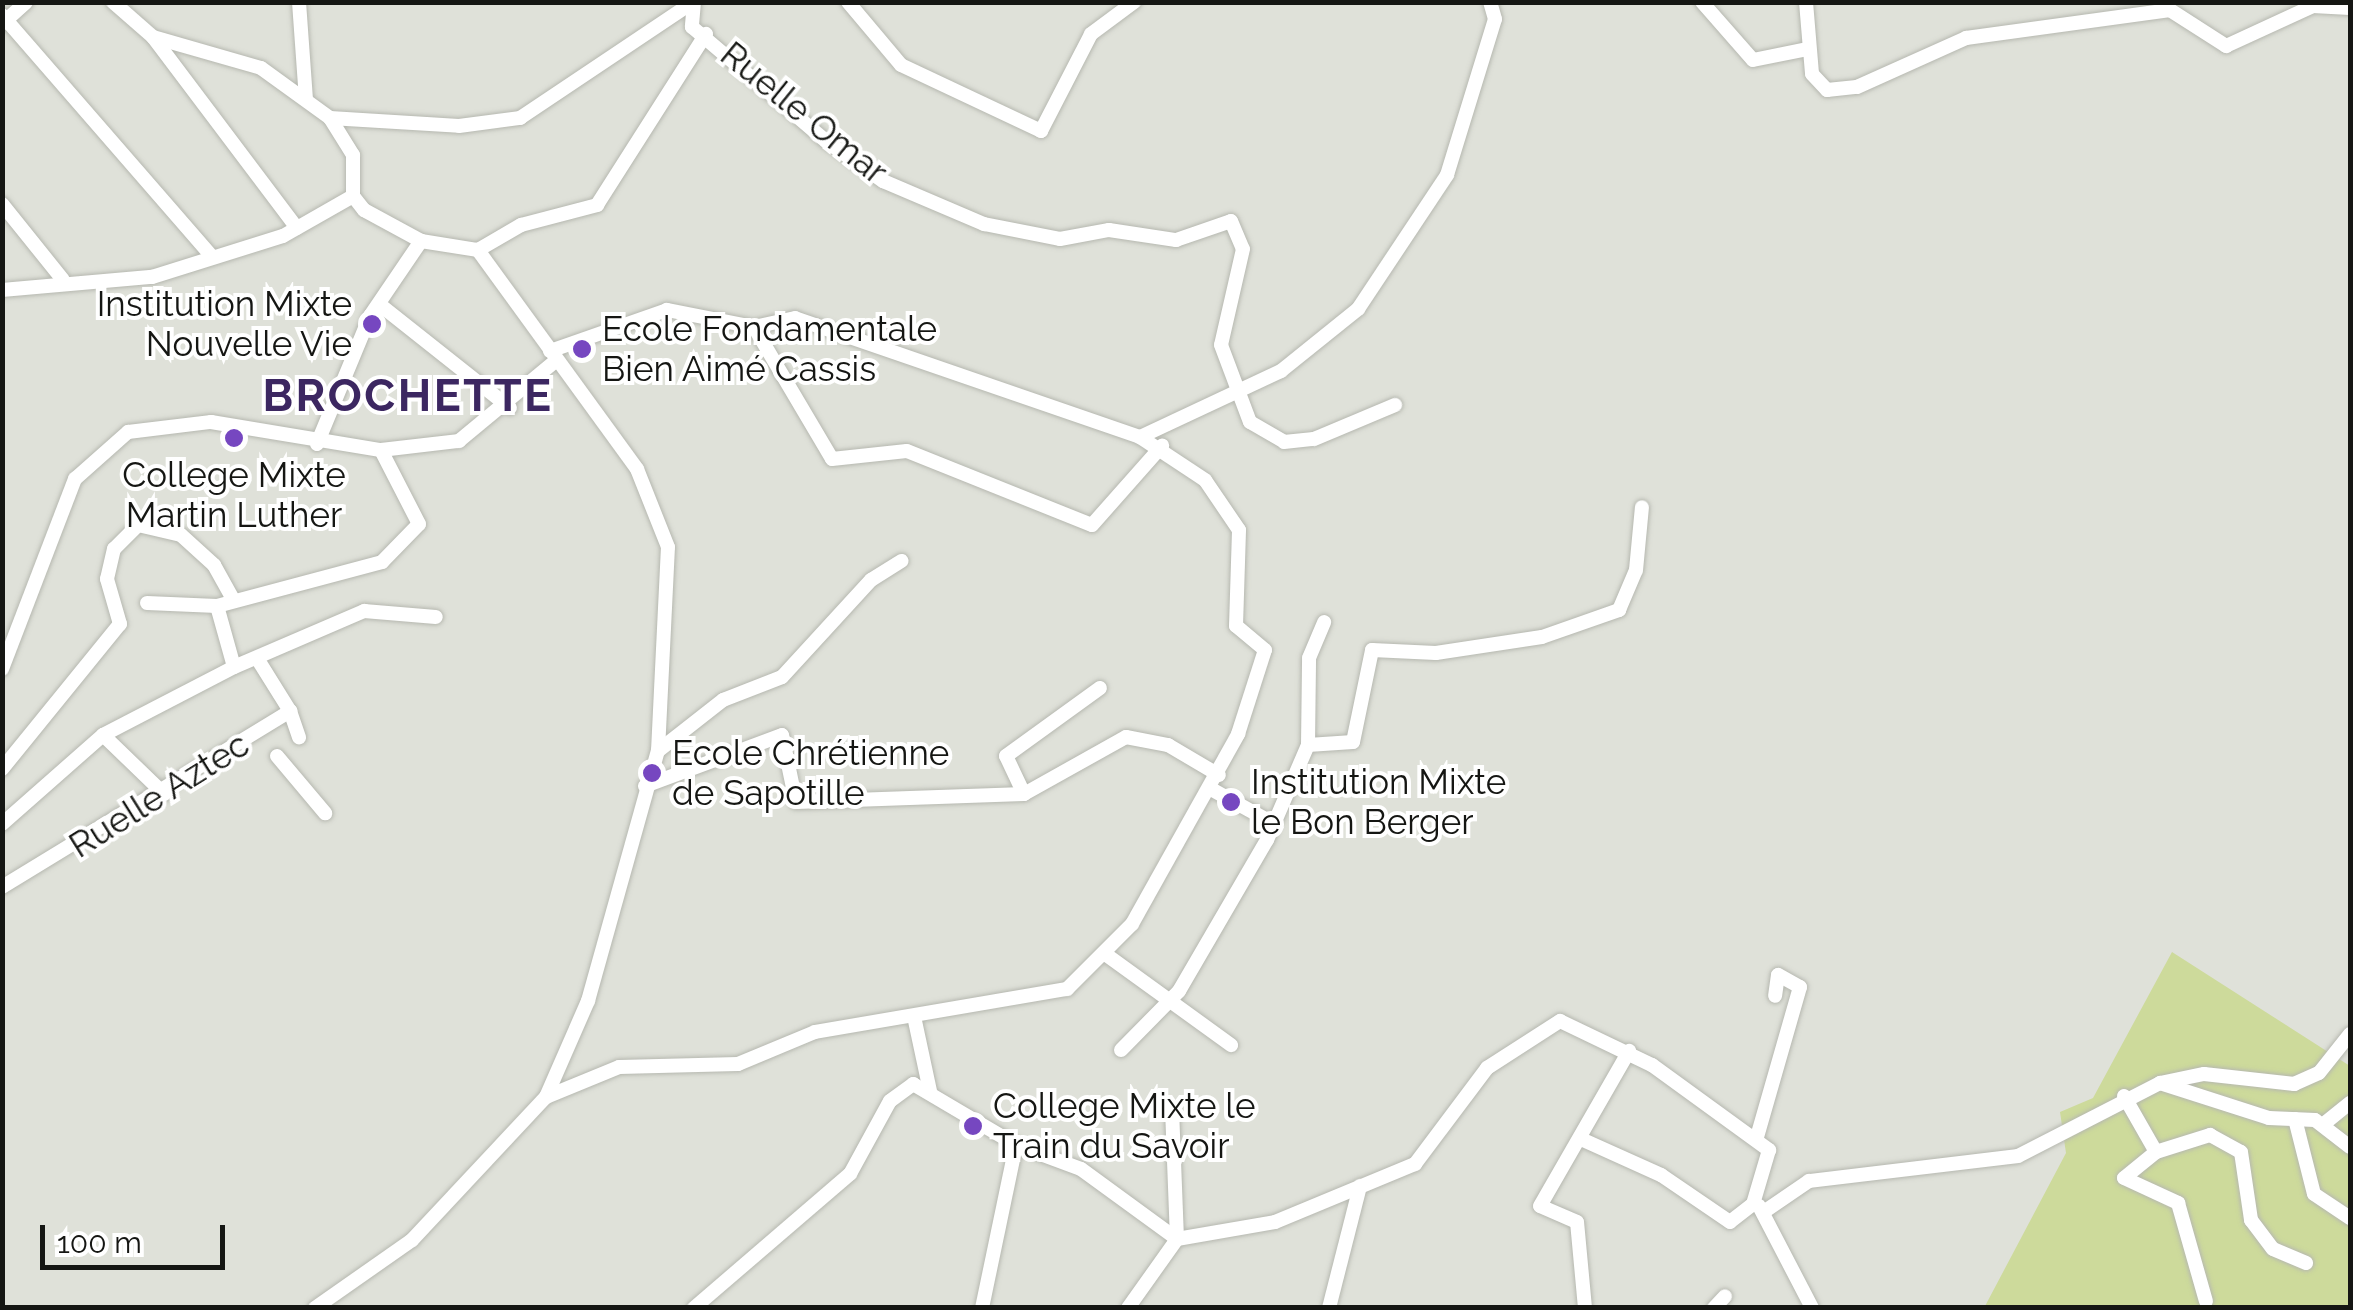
<!DOCTYPE html>
<html>
<head>
<meta charset="utf-8">
<style>
  body { margin:0 }
  #map { position:relative; width:2353px; height:1310px; overflow:hidden; background:#dfe1d9; font-family:Raleway,sans-serif }
  div>[style] { position:absolute }
  .green>* { inset:0; background:#cdda9b }
  .roads { filter:drop-shadow(0 0 2px #b6b8b0) drop-shadow(0 0 2px #b6b8b0) }
  .minor>* { height:14px; margin:-7px; padding:0 7px; transform-origin:7px; border-radius:7px; background:#fff }
  .dots>* { width:28px; height:28px; translate:-50% -50%; box-sizing:border-box; border:5px solid #fff; border-radius:50% }
  span { translate:-50% -50%; white-space:nowrap; text-align:center; line-height:1.15; -webkit-text-stroke:8px #fff; paint-order:stroke }
  .street-label { font-size:35px; color:#151613 }
  .poi-label { font-size:35px; color:#151613 }
  .right { translate:-100% -50%; text-align:right }
  .left { translate:0 -50%; text-align:left }
  .district-label { font-size:45px; color:#3c2761; font-weight:700; letter-spacing:2.5px }
  .frame { position:absolute; inset:0; border:5px solid #151613; pointer-events:none }
  .scale { position:absolute; left:40px; top:1225px; width:185px; height:45px; box-sizing:border-box; border:5px solid #151613; border-top:0; padding-left:12px; font-size:30px; line-height:35px; white-space:nowrap; color:#151613; -webkit-text-stroke:8px #fff; paint-order:stroke }
</style>
</head>
<body>
<div id="map">
  <div class="green">
    <i style="clip-path:polygon(2172px 952px,2350px 1066px,2350px 1307px,1984px 1308px,2066px 1153px,2060px 1112px,2093px 1098px)"></i>
  </div>
  <div class="roads">
    <div class="minor">
      <i style="left:113px;top:2px;width:53px;rotate:41.2deg"></i>
      <i style="left:153px;top:37px;width:239px;rotate:53deg"></i>
      <i style="left:299px;top:2px;width:97px;rotate:85.9deg"></i>
      <i style="left:694px;top:2px;width:25px;rotate:95deg"></i>
      <i style="left:692px;top:27px;width:176px;rotate:40.4deg"></i>
      <i style="left:826px;top:141px;width:70px;rotate:35.1deg"></i>
      <i style="left:883px;top:181px;width:110px;rotate:23.1deg"></i>
      <i style="left:984px;top:224px;width:77px;rotate:11.2deg"></i>
      <i style="left:1060px;top:239px;width:50px;rotate:-10.4deg"></i>
      <i style="left:1109px;top:230px;width:68px;rotate:8.5deg"></i>
      <i style="left:1176px;top:240px;width:58px;rotate:-19.1deg"></i>
      <i style="left:1231px;top:221px;width:30px;rotate:67deg"></i>
      <i style="left:1243px;top:249px;width:98px;rotate:102.9deg"></i>
      <i style="left:1221px;top:345px;width:82px;rotate:69.4deg"></i>
      <i style="left:1250px;top:422px;width:39px;rotate:30deg"></i>
      <i style="left:1284px;top:442px;width:30px;rotate:-6deg"></i>
      <i style="left:1314px;top:439px;width:88px;rotate:-22.8deg"></i>
      <i style="left:848px;top:2px;width:82px;rotate:49.9deg"></i>
      <i style="left:901px;top:65px;width:155px;rotate:25.2deg"></i>
      <i style="left:1041px;top:131px;width:109px;rotate:-62.7deg"></i>
      <i style="left:1091px;top:34px;width:54px;rotate:-36.7deg"></i>
      <i style="left:1702px;top:2px;width:77px;rotate:48.7deg"></i>
      <i style="left:1753px;top:60px;width:55px;rotate:-11.5deg"></i>
      <i style="left:1806px;top:2px;width:72px;rotate:85.2deg"></i>
      <i style="left:1812px;top:74px;width:22px;rotate:47deg"></i>
      <i style="left:1827px;top:90px;width:30px;rotate:-6deg"></i>
      <i style="left:1857px;top:87px;width:120px;rotate:-24.2deg"></i>
      <i style="left:1966px;top:38px;width:206px;rotate:-7.8deg"></i>
      <i style="left:2170px;top:10px;width:67px;rotate:32.7deg"></i>
      <i style="left:2226px;top:46px;width:96px;rotate:-24.7deg"></i>
      <i style="left:2313px;top:6px;width:37px;rotate:3deg"></i>
      <i style="left:2px;top:15px;width:317px;rotate:49deg"></i>
      <i style="left:3px;top:23px;width:31px;rotate:-42deg"></i>
      <i style="left:153px;top:37px;width:112px;rotate:16deg"></i>
      <i style="left:261px;top:68px;width:85px;rotate:35.9deg"></i>
      <i style="left:330px;top:118px;width:44px;rotate:58.1deg"></i>
      <i style="left:353px;top:155px;width:41px;rotate:90deg"></i>
      <i style="left:353px;top:196px;width:18px;rotate:52deg"></i>
      <i style="left:364px;top:210px;width:65px;rotate:28.5deg"></i>
      <i style="left:421px;top:241px;width:58px;rotate:9deg"></i>
      <i style="left:330px;top:118px;width:129px;rotate:3.5deg"></i>
      <i style="left:459px;top:126px;width:62px;rotate:-7.5deg"></i>
      <i style="left:520px;top:118px;width:208px;rotate:-33.8deg"></i>
      <i style="left:2px;top:204px;width:97px;rotate:51.2deg"></i>
      <i style="left:478px;top:250px;width:50px;rotate:-30.2deg"></i>
      <i style="left:521px;top:225px;width:79px;rotate:-14.7deg"></i>
      <i style="left:597px;top:205px;width:203px;rotate:-57.5deg"></i>
      <i style="left:2px;top:290px;width:151px;rotate:-5deg"></i>
      <i style="left:152px;top:277px;width:137px;rotate:-17.4deg"></i>
      <i style="left:283px;top:236px;width:81px;rotate:-29.7deg"></i>
      <i style="left:379px;top:304px;width:167px;rotate:38.4deg"></i>
      <i style="left:754px;top:327px;width:153px;rotate:59.4deg"></i>
      <i style="left:832px;top:459px;width:75px;rotate:-6.1deg"></i>
      <i style="left:907px;top:451px;width:199px;rotate:21.8deg"></i>
      <i style="left:1092px;top:525px;width:106px;rotate:-48.5deg"></i>
      <i style="left:1140px;top:437px;width:156px;rotate:-25.1deg"></i>
      <i style="left:1281px;top:371px;width:99px;rotate:-38.8deg"></i>
      <i style="left:1358px;top:309px;width:161px;rotate:-56.4deg"></i>
      <i style="left:1447px;top:175px;width:163px;rotate:-72.9deg"></i>
      <i style="left:1495px;top:19px;width:18px;rotate:-106deg"></i>
      <i style="left:317px;top:444px;width:139px;rotate:-67.5deg"></i>
      <i style="left:370px;top:316px;width:91px;rotate:-55.8deg"></i>
      <i style="left:147px;top:603px;width:70px;rotate:2.5deg"></i>
      <i style="left:217px;top:606px;width:171px;rotate:-14.9deg"></i>
      <i style="left:382px;top:562px;width:53px;rotate:-45.8deg"></i>
      <i style="left:419px;top:524px;width:83px;rotate:-117.2deg"></i>
      <i style="left:217px;top:606px;width:63px;rotate:74.4deg"></i>
      <i style="left:260px;top:663px;width:57px;rotate:58deg"></i>
      <i style="left:2px;top:669px;width:204px;rotate:-69deg"></i>
      <i style="left:75px;top:479px;width:71px;rotate:-41.6deg"></i>
      <i style="left:128px;top:432px;width:84px;rotate:-6.9deg"></i>
      <i style="left:211px;top:422px;width:172px;rotate:9.4deg"></i>
      <i style="left:381px;top:450px;width:79px;rotate:-6.6deg"></i>
      <i style="left:459px;top:441px;width:124px;rotate:-39.7deg"></i>
      <i style="left:103px;top:735px;width:85px;rotate:44deg"></i>
      <i style="left:1308px;top:745px;width:45px;rotate:-3.8deg"></i>
      <i style="left:1353px;top:742px;width:94px;rotate:-78.3deg"></i>
      <i style="left:1372px;top:650px;width:64px;rotate:2.7deg"></i>
      <i style="left:1436px;top:653px;width:107px;rotate:-8.6deg"></i>
      <i style="left:1542px;top:637px;width:82px;rotate:-19.3deg"></i>
      <i style="left:1619px;top:610px;width:43px;rotate:-67deg"></i>
      <i style="left:1636px;top:570px;width:63px;rotate:-84.6deg"></i>
      <i style="left:658px;top:751px;width:83px;rotate:-38.1deg"></i>
      <i style="left:723px;top:700px;width:63px;rotate:-21.3deg"></i>
      <i style="left:782px;top:677px;width:132px;rotate:-47.5deg"></i>
      <i style="left:871px;top:580px;width:36px;rotate:-32deg"></i>
      <i style="left:277px;top:756px;width:75px;rotate:49.9deg"></i>
      <i style="left:2px;top:769px;width:187px;rotate:-50.9deg"></i>
      <i style="left:120px;top:624px;width:47px;rotate:-106.1deg"></i>
      <i style="left:107px;top:579px;width:31px;rotate:-77deg"></i>
      <i style="left:114px;top:549px;width:34px;rotate:-45deg"></i>
      <i style="left:138px;top:525px;width:44px;rotate:13.1deg"></i>
      <i style="left:181px;top:535px;width:45px;rotate:42.3deg"></i>
      <i style="left:214px;top:565px;width:41px;rotate:60.9deg"></i>
      <i style="left:645px;top:786px;width:146px;rotate:-20.4deg"></i>
      <i style="left:782px;top:735px;width:68px;rotate:78.2deg"></i>
      <i style="left:796px;top:802px;width:228px;rotate:-2deg"></i>
      <i style="left:1024px;top:794px;width:117px;rotate:-29.2deg"></i>
      <i style="left:1126px;top:737px;width:43px;rotate:10.8deg"></i>
      <i style="left:1168px;top:745px;width:59px;rotate:30.5deg"></i>
      <i style="left:1211px;top:789px;width:68px;rotate:28.8deg"></i>
      <i style="left:1024px;top:794px;width:42px;rotate:-115.3deg"></i>
      <i style="left:1006px;top:756px;width:116px;rotate:-35.9deg"></i>
      <i style="left:2px;top:824px;width:135px;rotate:-41.4deg"></i>
      <i style="left:103px;top:735px;width:148px;rotate:-27.4deg"></i>
      <i style="left:234px;top:667px;width:142px;rotate:-23.3deg"></i>
      <i style="left:364px;top:611px;width:72px;rotate:4.8deg"></i>
      <i style="left:2px;top:887px;width:338px;rotate:-31.4deg"></i>
      <i style="left:290px;top:711px;width:28px;rotate:71deg"></i>
      <i style="left:1108px;top:956px;width:152px;rotate:35.9deg"></i>
      <i style="left:915px;top:1021px;width:72px;rotate:77.9deg"></i>
      <i style="left:1121px;top:1050px;width:83px;rotate:-45.5deg"></i>
      <i style="left:1179px;top:991px;width:175px;rotate:-59.8deg"></i>
      <i style="left:1267px;top:840px;width:103px;rotate:-66.7deg"></i>
      <i style="left:1308px;top:745px;width:87px;rotate:-89.3deg"></i>
      <i style="left:1309px;top:658px;width:39px;rotate:-67deg"></i>
      <i style="left:2160px;top:1083px;width:45px;rotate:-11.6deg"></i>
      <i style="left:2204px;top:1074px;width:91px;rotate:6.3deg"></i>
      <i style="left:2294px;top:1084px;width:27px;rotate:-24deg"></i>
      <i style="left:2319px;top:1073px;width:50px;rotate:-51.5deg"></i>
      <i style="left:2124px;top:1096px;width:64px;rotate:60.3deg"></i>
      <i style="left:2156px;top:1152px;width:57px;rotate:-17.5deg"></i>
      <i style="left:2210px;top:1135px;width:35px;rotate:29deg"></i>
      <i style="left:2241px;top:1152px;width:69px;rotate:81.6deg"></i>
      <i style="left:2251px;top:1220px;width:36px;rotate:53deg"></i>
      <i style="left:2273px;top:1249px;width:36px;rotate:23deg"></i>
      <i style="left:546px;top:1097px;width:79px;rotate:-22.3deg"></i>
      <i style="left:619px;top:1067px;width:119px;rotate:-1.4deg"></i>
      <i style="left:738px;top:1064px;width:83px;rotate:-22.6deg"></i>
      <i style="left:815px;top:1032px;width:256px;rotate:-9.7deg"></i>
      <i style="left:1067px;top:989px;width:92px;rotate:-45deg"></i>
      <i style="left:1132px;top:924px;width:218px;rotate:-60.8deg"></i>
      <i style="left:1238px;top:734px;width:88px;rotate:-72.2deg"></i>
      <i style="left:1265px;top:650px;width:38px;rotate:-140deg"></i>
      <i style="left:1236px;top:626px;width:96px;rotate:-88.2deg"></i>
      <i style="left:1239px;top:530px;width:60px;rotate:-124.2deg"></i>
      <i style="left:1205px;top:480px;width:78px;rotate:-146.5deg"></i>
      <i style="left:1140px;top:437px;width:365px;rotate:-161deg"></i>
      <i style="left:795px;top:318px;width:42px;rotate:167.6deg"></i>
      <i style="left:754px;top:327px;width:89px;rotate:-168.9deg"></i>
      <i style="left:667px;top:310px;width:124px;rotate:160.7deg"></i>
      <i style="left:2295px;top:1119px;width:77px;rotate:75.8deg"></i>
      <i style="left:2314px;top:1194px;width:43px;rotate:33.7deg"></i>
      <i style="left:2325px;top:1123px;width:32px;rotate:-39deg"></i>
      <i style="left:1757px;top:1137px;width:156px;rotate:-74deg"></i>
      <i style="left:1800px;top:987px;width:25px;rotate:-151deg"></i>
      <i style="left:1778px;top:975px;width:21px;rotate:98deg"></i>
      <i style="left:2156px;top:1152px;width:41px;rotate:140.9deg"></i>
      <i style="left:2124px;top:1178px;width:60px;rotate:24.8deg"></i>
      <i style="left:2178px;top:1203px;width:102px;rotate:74.1deg"></i>
      <i style="left:1759px;top:1206px;width:115px;rotate:62.5deg"></i>
      <i style="left:1768px;top:1209px;width:50px;rotate:-34.3deg"></i>
      <i style="left:1809px;top:1181px;width:210px;rotate:-6.8deg"></i>
      <i style="left:2018px;top:1156px;width:160px;rotate:-27.2deg"></i>
      <i style="left:2160px;top:1083px;width:114px;rotate:17.8deg"></i>
      <i style="left:2269px;top:1118px;width:46px;rotate:2.5deg"></i>
      <i style="left:2315px;top:1120px;width:44px;rotate:37.6deg"></i>
      <i style="left:315px;top:1308px;width:118px;rotate:-35deg"></i>
      <i style="left:412px;top:1240px;width:196px;rotate:-46.9deg"></i>
      <i style="left:546px;top:1097px;width:105px;rotate:-66.4deg"></i>
      <i style="left:588px;top:1001px;width:260px;rotate:-74.4deg"></i>
      <i style="left:658px;top:751px;width:204px;rotate:-87.2deg"></i>
      <i style="left:668px;top:547px;width:84px;rotate:-111.7deg"></i>
      <i style="left:637px;top:469px;width:271px;rotate:-126deg"></i>
      <i style="left:694px;top:1308px;width:206px;rotate:-40.7deg"></i>
      <i style="left:850px;top:1174px;width:83px;rotate:-61.3deg"></i>
      <i style="left:890px;top:1101px;width:29px;rotate:-36deg"></i>
      <i style="left:913px;top:1084px;width:120px;rotate:30.6deg"></i>
      <i style="left:1016px;top:1145px;width:69px;rotate:20.3deg"></i>
      <i style="left:1081px;top:1169px;width:119px;rotate:36.1deg"></i>
      <i style="left:1177px;top:1239px;width:99px;rotate:-9.8deg"></i>
      <i style="left:1275px;top:1222px;width:152px;rotate:-22.5deg"></i>
      <i style="left:1415px;top:1164px;width:120px;rotate:-53.1deg"></i>
      <i style="left:1487px;top:1068px;width:87px;rotate:-32.8deg"></i>
      <i style="left:1560px;top:1021px;width:102px;rotate:25.6deg"></i>
      <i style="left:1652px;top:1065px;width:145px;rotate:36deg"></i>
      <i style="left:1769px;top:1150px;width:56px;rotate:106.5deg"></i>
      <i style="left:1753px;top:1204px;width:29px;rotate:142deg"></i>
      <i style="left:1730px;top:1222px;width:83px;rotate:-145.7deg"></i>
      <i style="left:1661px;top:1175px;width:88px;rotate:-155.8deg"></i>
      <i style="left:982px;top:1308px;width:167px;rotate:-78.2deg"></i>
      <i style="left:1128px;top:1308px;width:85px;rotate:-54.6deg"></i>
      <i style="left:1177px;top:1239px;width:130px;rotate:-92.2deg"></i>
      <i style="left:1329px;top:1308px;width:126px;rotate:-75.7deg"></i>
      <i style="left:1585px;top:1308px;width:86px;rotate:-95.3deg"></i>
      <i style="left:1577px;top:1222px;width:40px;rotate:-156.6deg"></i>
      <i style="left:1540px;top:1206px;width:179px;rotate:-60.1deg"></i>
      <i style="left:1714px;top:1308px;width:16px;rotate:-47deg"></i>
    </div>
  </div>
  <div class="dots">
    <i style="left:372px;top:324px;background:#7647c0"></i>
    <i style="left:582px;top:349px;background:#7647c0"></i>
    <i style="left:234px;top:438px;background:#7647c0"></i>
    <i style="left:652px;top:773px;background:#7647c0"></i>
    <i style="left:1231px;top:802px;background:#7647c0"></i>
    <i style="left:973px;top:1126px;background:#7647c0"></i>
  </div>
  <div class="street-label">
    <span style="left:804px;top:113px;rotate:39deg">Ruelle Omar</span>
    <span style="left:159px;top:795px;rotate:-32deg">Ruelle Aztec</span>
  </div>
  <div class="poi-label">
    <span class="right" style="left:352px;top:324px">Institution Mixte<br>Nouvelle Vie</span>
    <span class="left" style="left:602px;top:349px">Ecole Fondamentale<br>Bien Aimé Cassis</span>
    <span style="left:234px;top:495px">College Mixte<br>Martin Luther</span>
    <span class="left" style="left:672px;top:773px">Ecole Chrétienne<br>de Sapotille</span>
    <span class="left" style="left:1251px;top:802px">Institution Mixte<br>le Bon Berger</span>
    <span class="left" style="left:993px;top:1126px">College Mixte le<br>Train du Savoir</span>
  </div>
  <div class="district-label">
    <span style="left:408px;top:396px">BROCHETTE</span>
  </div>
  <div class="frame"></div>
  <div class="scale">100 m</div>
</div>
</body>
</html>
